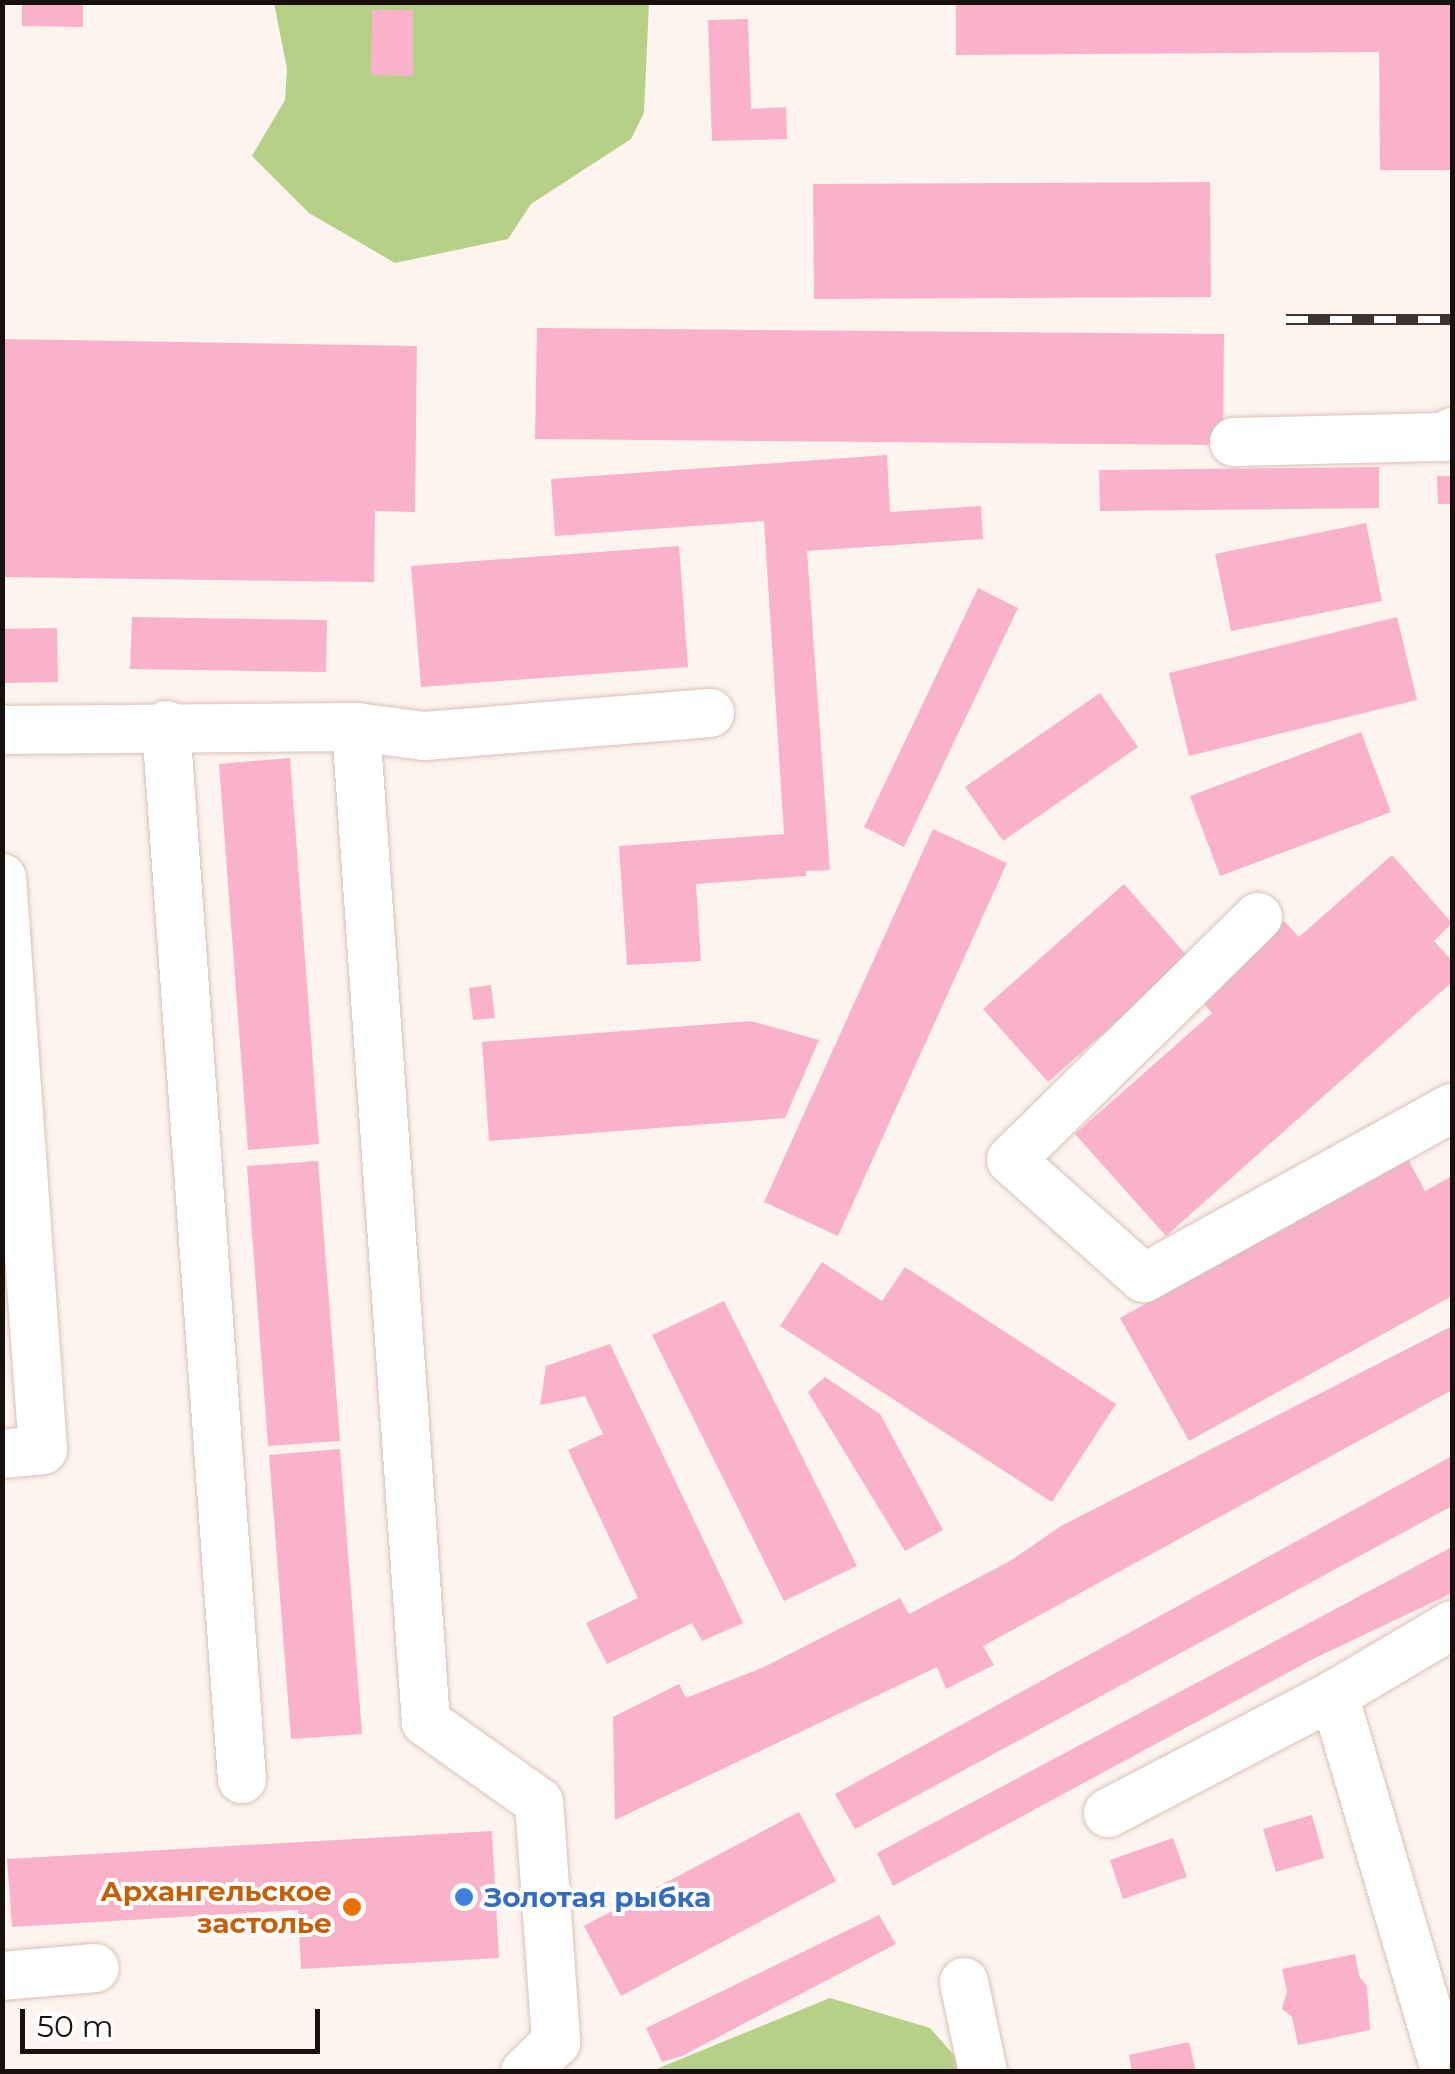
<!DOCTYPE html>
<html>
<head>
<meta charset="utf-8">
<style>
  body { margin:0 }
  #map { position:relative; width:1455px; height:2074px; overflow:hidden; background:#fdf3ef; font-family:Montserrat,sans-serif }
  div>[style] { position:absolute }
  .green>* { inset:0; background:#b6d187 }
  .building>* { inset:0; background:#fab2cb }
  .roads { filter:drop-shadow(0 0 2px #d9c2b8) drop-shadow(0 0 2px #d9c2b8) }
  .minor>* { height:48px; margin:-24px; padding:0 24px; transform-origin:24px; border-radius:24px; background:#fff }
  .rail>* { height:11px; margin-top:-5.5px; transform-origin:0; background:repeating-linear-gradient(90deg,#fff 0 22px,#3e3532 0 44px); box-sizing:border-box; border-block:2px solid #3e3532 }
  .dots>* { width:28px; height:28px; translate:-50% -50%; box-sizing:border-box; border:5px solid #fff; border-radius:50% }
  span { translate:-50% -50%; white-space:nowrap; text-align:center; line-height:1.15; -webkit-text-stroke:8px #fff; paint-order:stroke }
  .food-label { font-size:28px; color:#c56008; font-weight:700 }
  .right { translate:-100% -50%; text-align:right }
  .shop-label { font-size:28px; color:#366cbe; font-weight:700 }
  .left { translate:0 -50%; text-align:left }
  .frame { position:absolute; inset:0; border:5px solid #18100d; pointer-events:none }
  .scale { position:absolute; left:20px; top:2009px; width:300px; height:45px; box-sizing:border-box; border:5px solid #18100d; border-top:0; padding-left:12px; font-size:30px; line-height:35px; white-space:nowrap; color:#18100d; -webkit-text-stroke:8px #fff; paint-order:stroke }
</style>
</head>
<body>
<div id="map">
  <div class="green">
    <i style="clip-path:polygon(274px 3px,649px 3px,644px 113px,631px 139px,531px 204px,508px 239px,395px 263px,309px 213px,252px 156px,285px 100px,287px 69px)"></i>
    <i style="clip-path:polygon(830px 1998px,930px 2028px,968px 2071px,606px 2072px,654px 2070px)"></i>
  </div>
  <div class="building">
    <i style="clip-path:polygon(22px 2px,83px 2px,83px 27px,22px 26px)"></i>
    <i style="clip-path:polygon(956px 2px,1452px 2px,1452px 170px,1380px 170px,1379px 52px,956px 55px)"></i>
    <i style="clip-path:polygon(372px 10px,413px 10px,413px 76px,371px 75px)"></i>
    <i style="clip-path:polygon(748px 19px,751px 109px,786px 107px,787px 139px,712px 141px,708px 20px)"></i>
    <i style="clip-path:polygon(1210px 182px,1211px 297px,814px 299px,813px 184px)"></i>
    <i style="clip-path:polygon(537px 328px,1224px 334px,1223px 445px,535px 439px)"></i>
    <i style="clip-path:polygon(2px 339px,417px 346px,415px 512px,375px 511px,374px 582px,2px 577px)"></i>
    <i style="clip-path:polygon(887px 455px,890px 512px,981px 506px,983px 539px,807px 551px,830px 870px,806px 871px,806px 876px,696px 884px,701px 961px,627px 965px,619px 846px,784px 834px,764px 521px,555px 536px,551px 479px)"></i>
    <i style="clip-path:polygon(1379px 467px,1379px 508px,1100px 511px,1099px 470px)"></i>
    <i style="clip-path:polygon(1437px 476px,1452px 476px,1452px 504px,1438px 504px)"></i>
    <i style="clip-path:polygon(1366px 523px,1382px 601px,1231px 631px,1215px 554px)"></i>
    <i style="clip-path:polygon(679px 546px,688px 667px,421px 687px,411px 566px)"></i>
    <i style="clip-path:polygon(978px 588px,1018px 608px,904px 847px,864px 827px)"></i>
    <i style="clip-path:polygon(132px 617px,327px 620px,326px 672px,130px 669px)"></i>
    <i style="clip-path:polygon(1397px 617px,1417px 700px,1189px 756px,1169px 673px)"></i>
    <i style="clip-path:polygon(57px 628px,58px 682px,2px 683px,2px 629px)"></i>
    <i style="clip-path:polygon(1100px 693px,1138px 747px,1003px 841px,965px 787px)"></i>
    <i style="clip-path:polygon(1361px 732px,1391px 812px,1220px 876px,1190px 796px)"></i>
    <i style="clip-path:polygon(290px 758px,319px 1144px,248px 1150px,219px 764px)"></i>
    <i style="clip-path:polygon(933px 829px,1007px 863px,838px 1236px,764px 1202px)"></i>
    <i style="clip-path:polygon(1392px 855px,1452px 923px,1434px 941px,1452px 961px,1452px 982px,1166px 1236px,1075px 1134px,1212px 1013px,1198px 997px,1284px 921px,1299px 937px)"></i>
    <i style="clip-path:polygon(1124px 884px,1189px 958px,1048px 1082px,983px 1009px)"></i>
    <i style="clip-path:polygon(491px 985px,495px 1018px,473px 1020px,469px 988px)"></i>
    <i style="clip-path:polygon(751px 1021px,819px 1040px,785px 1118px,489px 1141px,482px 1042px)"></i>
    <i style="clip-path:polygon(1408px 1159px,1425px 1191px,1452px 1176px,1452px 1296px,1189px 1441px,1120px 1318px)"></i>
    <i style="clip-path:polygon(318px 1161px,340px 1441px,268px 1446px,247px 1166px)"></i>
    <i style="clip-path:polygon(822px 1262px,882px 1301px,905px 1267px,1116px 1404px,1052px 1502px,780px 1326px)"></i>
    <i style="clip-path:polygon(724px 1301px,857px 1566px,784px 1601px,652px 1335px)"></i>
    <i style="clip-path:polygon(1452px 1326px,1452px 1390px,983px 1646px,994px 1665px,946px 1689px,937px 1667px,615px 1820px,613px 1717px,679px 1684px,686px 1698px,764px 1667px,900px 1598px,909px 1614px,1010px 1561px,1061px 1526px)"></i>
    <i style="clip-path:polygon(610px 1344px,743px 1623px,702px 1641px,692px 1623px,607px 1664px,586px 1623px,638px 1598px,568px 1450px,603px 1434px,585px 1396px,540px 1405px,546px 1366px)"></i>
    <i style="clip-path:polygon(825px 1377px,880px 1414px,943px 1530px,905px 1551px,808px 1392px)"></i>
    <i style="clip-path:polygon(340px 1449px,362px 1734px,291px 1739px,269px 1455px)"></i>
    <i style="clip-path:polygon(1452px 1456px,1452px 1506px,855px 1829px,835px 1794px)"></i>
    <i style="clip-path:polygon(1452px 1547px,1452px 1593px,1313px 1659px,893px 1886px,877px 1853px)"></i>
    <i style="clip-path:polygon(799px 1812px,836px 1881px,621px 1996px,584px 1926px)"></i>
    <i style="clip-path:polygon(1312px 1815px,1324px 1858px,1276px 1872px,1263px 1829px)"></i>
    <i style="clip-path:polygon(492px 1831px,499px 1958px,301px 1969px,298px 1910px,12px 1927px,7px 1859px)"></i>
    <i style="clip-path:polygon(1173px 1838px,1187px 1877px,1123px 1899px,1110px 1860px)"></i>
    <i style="clip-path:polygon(879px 1915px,896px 1944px,682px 2056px,662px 2062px,646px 2028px)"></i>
    <i style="clip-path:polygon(1355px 1954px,1359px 1976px,1367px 1986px,1370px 2030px,1298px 2045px,1292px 2017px,1282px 2009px,1287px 1991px,1282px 1969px)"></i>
    <i style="clip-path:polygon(1189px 2042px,1196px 2072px,1132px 2072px,1129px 2055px)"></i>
  </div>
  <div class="roads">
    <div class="minor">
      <i style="left:1234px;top:442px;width:210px;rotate:-1.4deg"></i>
      <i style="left:1444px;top:437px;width:9px;rotate:-32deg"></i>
      <i style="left:166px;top:725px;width:1057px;rotate:85.88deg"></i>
      <i style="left:356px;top:727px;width:997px;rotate:85.98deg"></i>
      <i style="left:426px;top:1722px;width:138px;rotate:35.3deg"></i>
      <i style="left:539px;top:1802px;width:241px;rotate:85.9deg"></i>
      <i style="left:556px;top:2042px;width:43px;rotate:135.9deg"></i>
      <i style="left:2px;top:730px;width:354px;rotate:-0.5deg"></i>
      <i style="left:356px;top:727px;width:69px;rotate:7.5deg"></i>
      <i style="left:424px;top:736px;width:287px;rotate:-4.6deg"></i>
      <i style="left:2px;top:878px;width:573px;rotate:85.9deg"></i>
      <i style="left:43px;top:1450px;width:41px;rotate:174.4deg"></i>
      <i style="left:1258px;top:917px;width:346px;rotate:135.5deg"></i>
      <i style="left:1011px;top:1160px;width:178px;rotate:41.6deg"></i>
      <i style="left:1144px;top:1278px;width:352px;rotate:-28.9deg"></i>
      <i style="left:1334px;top:1695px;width:393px;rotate:73.5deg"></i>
      <i style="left:1108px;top:1813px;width:255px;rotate:-27.6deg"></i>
      <i style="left:1334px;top:1695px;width:137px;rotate:-30.7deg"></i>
      <i style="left:2px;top:1976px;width:93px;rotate:-4.9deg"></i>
      <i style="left:964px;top:1982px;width:92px;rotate:78.1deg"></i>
    </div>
  </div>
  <div class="rail">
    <i style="left:1286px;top:319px;width:166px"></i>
  </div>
  <div class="dots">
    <i style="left:464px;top:1897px;background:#3f7fe0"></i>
    <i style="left:352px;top:1907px;background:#e8710a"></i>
  </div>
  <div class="food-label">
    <span class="right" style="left:332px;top:1907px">Архангельское<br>застолье</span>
  </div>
  <div class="shop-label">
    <span class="left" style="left:484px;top:1897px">Золотая рыбка</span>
  </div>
  <div class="frame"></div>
  <div class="scale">50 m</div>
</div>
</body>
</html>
